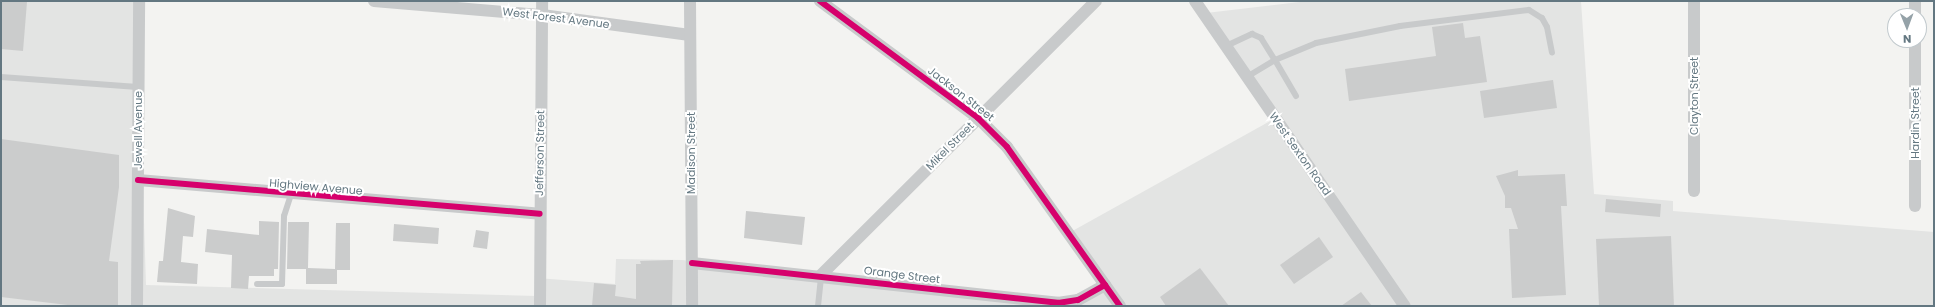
<!DOCTYPE html>
<html>
<head>
<meta charset="utf-8">
<style>
  body { margin:0 }
  #map { position:relative; width:1935px; height:307px; overflow:hidden; background:#f3f3f1; font-family:Poppins,sans-serif }
  div>[style] { position:absolute }
  .built>* { inset:0; background:#e3e4e3 }
  .building>* { inset:0; background:#cbcccc }
  .service>* { height:6px; margin:-3px; padding:0 3px; transform-origin:3px; border-radius:3px; background:#c8cacb }
  .minor>* { height:12px; margin:-6px; padding:0 6px; transform-origin:6px; border-radius:6px; background:#c8cacb }
  .cycleway>* { height:6px; margin:-3px; padding:0 3px; transform-origin:3px; border-radius:3px; background:#d6006c }
  span { translate:-50% -50%; white-space:nowrap; text-align:center; line-height:1.15; -webkit-text-stroke:4px #fff; paint-order:stroke }
  .street-label { font-size:11px; color:#637781 }
  .frame { position:absolute; inset:0; border:2px solid #637781; pointer-events:none }
  .north { position:absolute; left:1887px; top:8px; width:40px; height:40px; box-sizing:border-box; background:#fff; border:1px solid #c1c9cd; border-radius:50%; rotate:179deg; font-size:11px; font-weight:700; line-height:16px; text-align:center; color:#637781 }
  .north::after { content:''; display:block; margin:auto; width:14px; height:18px; background:#95a2a8; clip-path:polygon(50% 0,100% 100%,50% 72%,0 100%) }
</style>
</head>
<body>
<div id="map">
  <div class="built">
    <i style="clip-path:polygon(1px 1px,137px 1px,146px 285px,537px 296px,537px 278px,615px 284px,616px 259px,682px 260px,1058px 302px,1104px 285px,1067px 234px,1274px 119px,1206px 13px,1308px 1px,1581px 1px,1594px 194px,1673px 201px,1673px 211px,1934px 232px,1934px 306px,1px 306px)"></i>
  </div>
  <div class="building">
    <i style="clip-path:polygon(1px 1px,27px 2px,23px 51px,1px 49px)"></i>
    <i style="clip-path:polygon(1463px 23px,1465px 38px,1480px 36px,1487px 82px,1349px 101px,1345px 69px,1436px 56px,1432px 27px)"></i>
    <i style="clip-path:polygon(1553px 80px,1557px 108px,1484px 118px,1480px 91px)"></i>
    <i style="clip-path:polygon(1px 139px,119px 155px,119px 187px,109px 261px,118px 262px,118px 306px,76px 306px,1px 297px)"></i>
    <i style="clip-path:polygon(1518px 170px,1518px 176px,1565px 174px,1567px 206px,1561px 206px,1566px 295px,1512px 298px,1509px 229px,1518px 229px,1511px 208px,1505px 208px,1505px 196px,1496px 176px)"></i>
    <i style="clip-path:polygon(1606px 199px,1661px 204px,1660px 217px,1605px 212px)"></i>
    <i style="clip-path:polygon(168px 208px,195px 216px,193px 237px,183px 236px,181px 262px,198px 264px,197px 284px,157px 282px,159px 261px,163px 261px)"></i>
    <i style="clip-path:polygon(746px 211px,805px 217px,802px 245px,744px 238px)"></i>
    <i style="clip-path:polygon(259px 221px,279px 222px,278px 269px,274px 269px,274px 276px,249px 276px,248px 289px,231px 288px,232px 255px,205px 252px,207px 229px,259px 235px)"></i>
    <i style="clip-path:polygon(288px 222px,309px 222px,308px 268px,335px 269px,336px 223px,350px 223px,350px 270px,337px 270px,337px 284px,306px 284px,306px 269px,287px 269px)"></i>
    <i style="clip-path:polygon(394px 224px,439px 228px,438px 244px,393px 241px)"></i>
    <i style="clip-path:polygon(476px 230px,489px 232px,487px 249px,473px 247px)"></i>
    <i style="clip-path:polygon(1671px 236px,1674px 306px,1599px 306px,1596px 239px)"></i>
    <i style="clip-path:polygon(1319px 237px,1333px 257px,1294px 284px,1280px 265px)"></i>
    <i style="clip-path:polygon(673px 260px,672px 306px,592px 306px,594px 283px,616px 285px,615px 296px,636px 299px,636px 264px,641px 264px,640px 261px)"></i>
    <i style="clip-path:polygon(1200px 268px,1229px 306px,1166px 306px,1160px 297px)"></i>
    <i style="clip-path:polygon(1361px 292px,1372px 306px,1341px 306px)"></i>
  </div>
  <div class="service">
    <i style="left:1226px;top:46px;width:29px;rotate:-25deg"></i>
    <i style="left:1252px;top:34px;width:10px;rotate:24deg"></i>
    <i style="left:1261px;top:38px;width:26px;rotate:58deg"></i>
    <i style="left:1275px;top:60px;width:33px;rotate:149deg"></i>
    <i style="left:1px;top:77px;width:137px;rotate:4.2deg"></i>
    <i style="left:1296px;top:96px;width:42px;rotate:-120.3deg"></i>
    <i style="left:1275px;top:60px;width:44px;rotate:-22.5deg"></i>
    <i style="left:1316px;top:43px;width:86px;rotate:-11.4deg"></i>
    <i style="left:1400px;top:26px;width:130px;rotate:-7.1deg"></i>
    <i style="left:1529px;top:10px;width:15px;rotate:32deg"></i>
    <i style="left:1542px;top:18px;width:10px;rotate:61deg"></i>
    <i style="left:1547px;top:27px;width:26px;rotate:79deg"></i>
    <i style="left:257px;top:284px;width:25px"></i>
    <i style="left:282px;top:284px;width:68px;rotate:-88.3deg"></i>
    <i style="left:284px;top:216px;width:22px;rotate:-72deg"></i>
    <i style="left:818px;top:306px;width:30px;rotate:-84deg"></i>
  </div>
  <div class="minor">
    <i style="left:374px;top:1px;width:169px;rotate:4.8deg"></i>
    <i style="left:542px;top:15px;width:149px;rotate:7.7deg"></i>
    <i style="left:690px;top:1px;width:305px;rotate:89.6deg"></i>
    <i style="left:820px;top:1px;width:197px;rotate:36.5deg"></i>
    <i style="left:978px;top:118px;width:41px;rotate:45deg"></i>
    <i style="left:1007px;top:147px;width:195px;rotate:54.6deg"></i>
    <i style="left:1195px;top:1px;width:370px;rotate:55.5deg"></i>
    <i style="left:1915px;top:16px;width:15px;rotate:-90deg"></i>
    <i style="left:138px;top:180px;width:403px;rotate:4.8deg"></i>
    <i style="left:1694px;top:191px;width:190px;rotate:-90deg"></i>
    <i style="left:1915px;top:206px;width:166px;rotate:-90deg"></i>
    <i style="left:692px;top:263px;width:368px;rotate:6.2deg"></i>
    <i style="left:1058px;top:303px;width:20px;rotate:-9deg"></i>
    <i style="left:1078px;top:300px;width:31px;rotate:-29deg"></i>
    <i style="left:821px;top:275px;width:388px;rotate:-44.9deg"></i>
    <i style="left:137px;top:306px;width:305px;rotate:-89.6deg"></i>
    <i style="left:540px;top:306px;width:305px;rotate:-89.6deg"></i>
  </div>
  <div class="cycleway">
    <i style="left:820px;top:1px;width:197px;rotate:36.5deg"></i>
    <i style="left:978px;top:118px;width:41px;rotate:45deg"></i>
    <i style="left:1007px;top:147px;width:195px;rotate:54.6deg"></i>
    <i style="left:138px;top:180px;width:403px;rotate:4.8deg"></i>
    <i style="left:692px;top:263px;width:368px;rotate:6.2deg"></i>
    <i style="left:1058px;top:303px;width:20px;rotate:-9deg"></i>
    <i style="left:1078px;top:300px;width:31px;rotate:-29deg"></i>
  </div>
  <div class="street-label">
    <span style="left:556px;top:18px;rotate:7deg">West Forest Avenue</span>
    <span style="left:961px;top:94px;rotate:38deg">Jackson Street</span>
    <span style="left:1694px;top:96px;rotate:-90deg">Clayton Street</span>
    <span style="left:1915px;top:123px;rotate:-90deg">Hardin Street</span>
    <span style="left:138px;top:130px;rotate:-90deg">Jewell Avenue</span>
    <span style="left:950px;top:146px;rotate:-45deg">Mikel Street</span>
    <span style="left:540px;top:153px;rotate:-89deg">Jefferson Street</span>
    <span style="left:691px;top:153px;rotate:-90deg">Madison Street</span>
    <span style="left:1300px;top:154px;rotate:55deg">West Sexton Road</span>
    <span style="left:316px;top:187px;rotate:5deg">Highview Avenue</span>
    <span style="left:902px;top:275px;rotate:7deg">Orange Street</span>
  </div>
  <div class="frame"></div>
  <div class="north">N</div>
</div>
</body>
</html>
